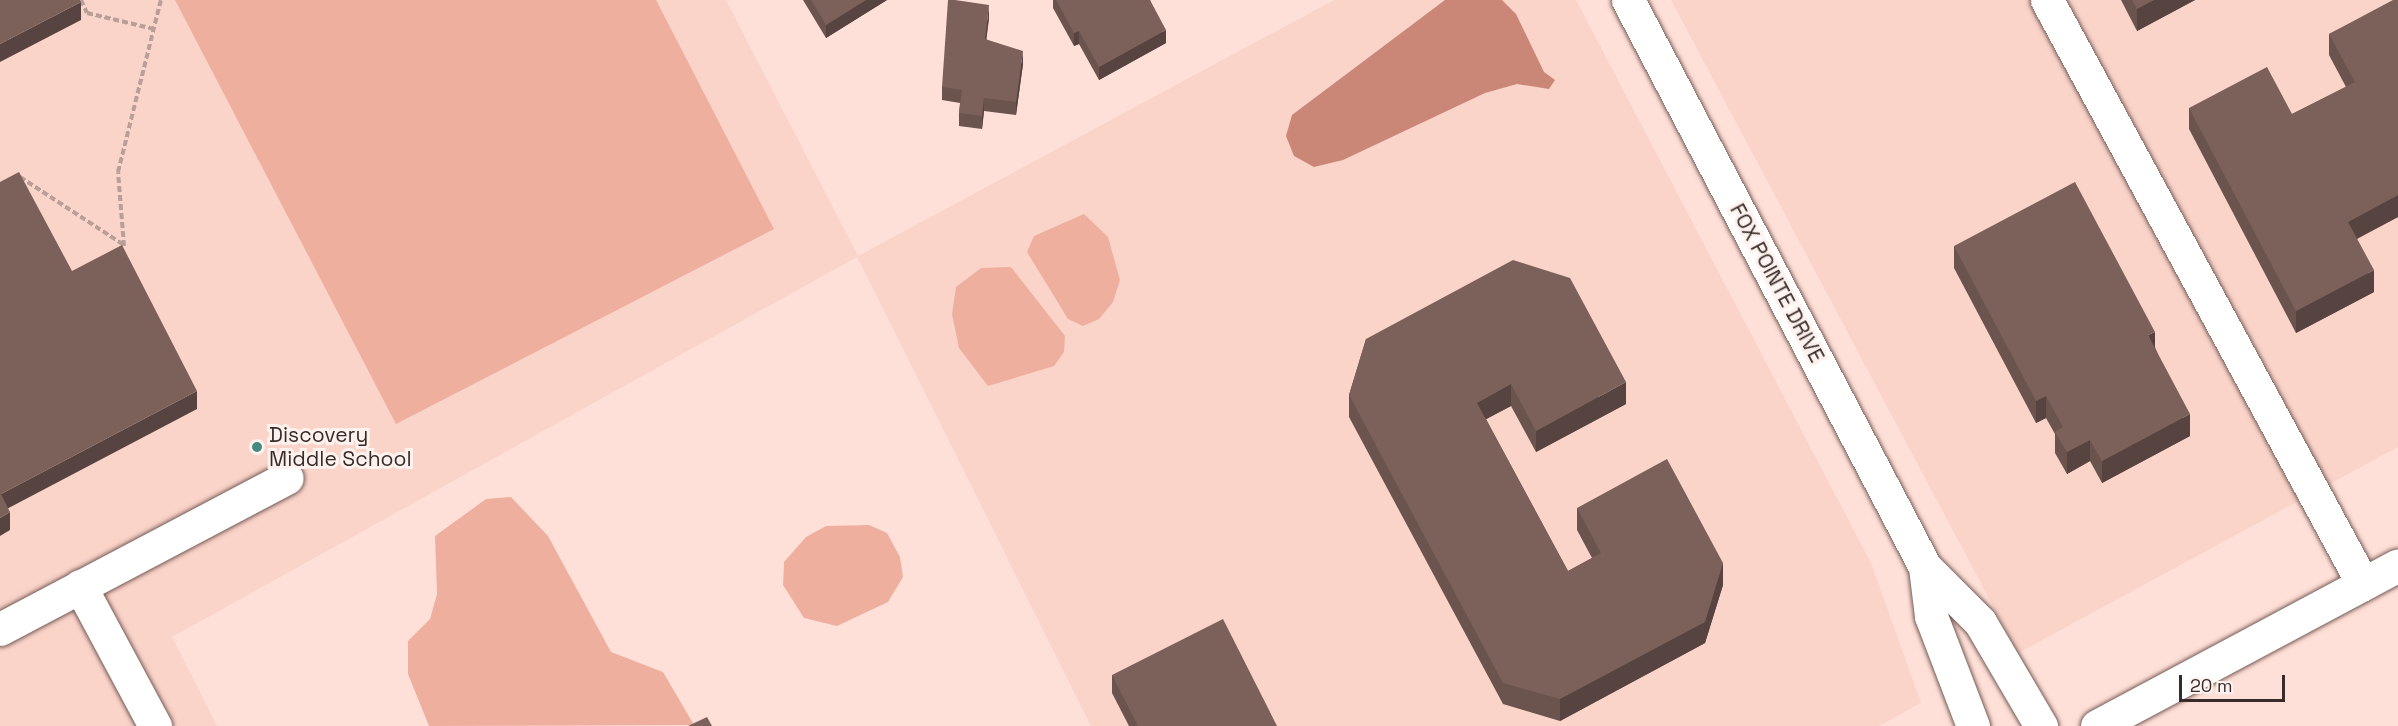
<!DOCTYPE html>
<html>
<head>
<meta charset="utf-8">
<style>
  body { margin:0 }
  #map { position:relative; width:2398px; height:726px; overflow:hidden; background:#ffe0d8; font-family:"Space Grotesk",sans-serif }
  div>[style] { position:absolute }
  .built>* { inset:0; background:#fad3c9 }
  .green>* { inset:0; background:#efaf9f }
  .water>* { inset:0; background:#ca8777 }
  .path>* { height:4px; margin-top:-2px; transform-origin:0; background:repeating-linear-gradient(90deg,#b8a099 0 6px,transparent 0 9px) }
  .roads { filter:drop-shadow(0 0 2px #755b55) drop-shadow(0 0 2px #755b55) }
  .minor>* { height:33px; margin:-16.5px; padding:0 16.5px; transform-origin:16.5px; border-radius:16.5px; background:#fff }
  .major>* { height:33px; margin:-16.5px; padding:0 16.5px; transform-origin:16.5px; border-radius:16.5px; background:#fff }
  .wall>* { inset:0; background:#6b534e }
  .shaded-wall>* { inset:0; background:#574440 }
  .building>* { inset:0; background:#7c615b }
  .dots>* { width:16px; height:16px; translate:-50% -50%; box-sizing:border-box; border:3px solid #fef2ef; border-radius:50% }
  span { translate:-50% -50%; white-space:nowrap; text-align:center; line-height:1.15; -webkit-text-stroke:6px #fef2ef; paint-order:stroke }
  .street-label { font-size:21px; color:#372c29 }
  .poi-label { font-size:21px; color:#372c29 }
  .left { translate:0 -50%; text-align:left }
  .scale { position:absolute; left:2179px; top:675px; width:106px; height:27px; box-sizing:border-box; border:3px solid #372c29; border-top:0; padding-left:8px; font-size:18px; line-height:21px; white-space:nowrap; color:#372c29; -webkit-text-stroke:4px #fef2ef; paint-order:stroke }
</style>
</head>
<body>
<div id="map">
  <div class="built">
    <i style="clip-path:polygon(0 0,726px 0,858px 256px,1334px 0,1576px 0,1871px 563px,1921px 703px,1879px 726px,1091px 726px,857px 257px,172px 637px,217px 726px,0 726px)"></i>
    <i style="clip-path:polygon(1671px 0,2398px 0,2398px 447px,2018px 653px)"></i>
  </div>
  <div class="green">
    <i style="clip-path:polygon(175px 0,656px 0,774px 229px,396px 424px)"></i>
    <i style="clip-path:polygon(1084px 214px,1108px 237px,1120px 280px,1113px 302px,1099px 319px,1083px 326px,1068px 319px,1027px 252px,1034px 236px)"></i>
    <i style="clip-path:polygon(1011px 267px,1065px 336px,1064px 352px,1054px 366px,988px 386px,959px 348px,952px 314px,956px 287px,981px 268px)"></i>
    <i style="clip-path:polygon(511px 497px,548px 536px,611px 652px,663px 672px,694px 725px,429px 726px,408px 674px,408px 641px,430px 619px,437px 594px,435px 536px,486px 499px)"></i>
    <i style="clip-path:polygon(869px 525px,887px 533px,900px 557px,903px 577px,888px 602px,837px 626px,804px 618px,783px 585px,784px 562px,806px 537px,826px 526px)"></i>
  </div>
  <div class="water">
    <i style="clip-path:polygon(1445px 0,1502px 0,1516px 14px,1544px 72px,1555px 80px,1549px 89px,1517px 84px,1485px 93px,1343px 160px,1314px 167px,1294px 156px,1286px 136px,1292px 115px)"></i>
  </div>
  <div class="path">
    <i style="left:81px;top:0;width:14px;rotate:65deg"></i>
    <i style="left:87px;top:13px;width:69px;rotate:13.4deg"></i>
    <i style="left:20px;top:177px;width:124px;rotate:33.2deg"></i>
    <i style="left:124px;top:246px;width:74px;rotate:-94.6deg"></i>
    <i style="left:118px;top:172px;width:177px;rotate:-76deg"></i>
  </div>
  <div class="roads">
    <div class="minor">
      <i style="left:1628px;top:0;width:640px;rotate:62.35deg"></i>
      <i style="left:2047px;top:0;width:664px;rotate:61.58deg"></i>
      <i style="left:80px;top:586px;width:159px;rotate:61.8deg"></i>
      <i style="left:0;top:629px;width:324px;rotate:-27.8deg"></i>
      <i style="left:1973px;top:726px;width:118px;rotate:-110.9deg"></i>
      <i style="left:1931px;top:616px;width:49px;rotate:-97deg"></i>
      <i style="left:1925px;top:567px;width:78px;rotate:45deg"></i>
      <i style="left:1980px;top:622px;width:121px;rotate:59.6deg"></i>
    </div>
    <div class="major">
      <i style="left:2097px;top:726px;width:341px;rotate:-28.1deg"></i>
    </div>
  </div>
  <div class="wall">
    <i style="clip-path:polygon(803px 0,887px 0,826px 38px)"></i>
    <i style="clip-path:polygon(1053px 0,1150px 0,1166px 43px,1099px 80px,1079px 44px,1074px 46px,1053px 8px)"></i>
    <i style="clip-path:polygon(2121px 0,2195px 0,2137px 31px)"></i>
    <i style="clip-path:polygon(2398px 0,2398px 217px,2357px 239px,2374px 292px,2296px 333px,2189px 129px,2189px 108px,2292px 114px,2346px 87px,2329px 55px,2329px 34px)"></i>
    <i style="clip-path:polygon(989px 18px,986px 39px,1023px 64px,1016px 115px,984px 111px,982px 129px,959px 126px,959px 113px,960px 103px,942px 100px,942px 87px)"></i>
    <i style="clip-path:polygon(1954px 246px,2155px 347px,2190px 436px,2102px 483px,2090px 461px,2067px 474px,2055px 453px,2055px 434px,2046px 418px,2036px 423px,1954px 268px)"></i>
    <i style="clip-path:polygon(1366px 339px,1626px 404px,1536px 452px,1511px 406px,1486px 419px,1568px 571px,1592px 558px,1577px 530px,1577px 508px,1723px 585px,1705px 643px,1560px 721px,1503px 704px,1349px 417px,1349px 395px)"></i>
    <i style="clip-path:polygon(1112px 675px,1277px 726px,1129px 726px,1112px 693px)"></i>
  </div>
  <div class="shaded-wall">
    <i style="clip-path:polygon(866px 0,887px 0,826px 38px,826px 25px)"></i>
    <i style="clip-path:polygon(2154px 0,2195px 0,2137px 31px,2137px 9px)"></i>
    <i style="clip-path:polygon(81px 2px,81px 20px,0 62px,0 44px)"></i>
    <i style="clip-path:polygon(989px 5px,989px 18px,985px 52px,985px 39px)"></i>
    <i style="clip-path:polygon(1166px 30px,1166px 43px,1099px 80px,1099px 67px)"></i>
    <i style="clip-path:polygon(1079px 31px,1079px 44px,1074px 46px,1074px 33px)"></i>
    <i style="clip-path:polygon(1023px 51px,1023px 64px,1016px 115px,1016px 102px)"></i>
    <i style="clip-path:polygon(984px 98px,984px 111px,982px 129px,982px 116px)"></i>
    <i style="clip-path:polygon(2398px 195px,2398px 217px,2348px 243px,2348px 222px)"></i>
    <i style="clip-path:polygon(2374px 270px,2374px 292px,2296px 333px,2296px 311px)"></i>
    <i style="clip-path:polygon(2155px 332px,2155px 353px,2148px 335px)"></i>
    <i style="clip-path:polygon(1626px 382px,1626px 404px,1536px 452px,1536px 431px)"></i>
    <i style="clip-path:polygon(1511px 384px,1511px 406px,1477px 424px,1477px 403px)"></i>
    <i style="clip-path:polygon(197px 391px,197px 409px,1px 512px,1px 494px)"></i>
    <i style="clip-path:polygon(2046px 396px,2046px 418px,2036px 423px,2036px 401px)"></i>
    <i style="clip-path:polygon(2190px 414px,2190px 436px,2102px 483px,2102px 461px)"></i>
    <i style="clip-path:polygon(2090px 440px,2090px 461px,2067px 474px,2067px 452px)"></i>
    <i style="clip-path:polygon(10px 512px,10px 530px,0 536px,0 518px)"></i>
    <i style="clip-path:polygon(1723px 563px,1723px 585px,1705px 643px,1560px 721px,1560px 699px)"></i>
  </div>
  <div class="building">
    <i style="clip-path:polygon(0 0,80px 0,81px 2px,0 44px)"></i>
    <i style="clip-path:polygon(811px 0,866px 0,826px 25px)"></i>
    <i style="clip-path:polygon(948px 0,955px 0,989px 5px,985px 39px,1023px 51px,1016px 102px,984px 98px,982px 116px,959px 113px,962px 90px,942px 87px)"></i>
    <i style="clip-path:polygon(1056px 0,1150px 0,1166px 30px,1099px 67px,1079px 31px,1074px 33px)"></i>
    <i style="clip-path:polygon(2132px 0,2154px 0,2137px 9px)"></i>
    <i style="clip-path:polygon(2393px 0,2398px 0,2398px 195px,2348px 222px,2374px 270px,2296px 311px,2189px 108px,2267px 67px,2292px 114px,2355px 82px,2329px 34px)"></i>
    <i style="clip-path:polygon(19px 172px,72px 271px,122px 245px,197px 391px,1px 494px,10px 512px,0 518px,0 182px)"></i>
    <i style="clip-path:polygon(2075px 182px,2155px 332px,2148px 335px,2190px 414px,2102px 461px,2090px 440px,2067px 452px,2055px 432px,2063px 427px,2046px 396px,2036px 401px,1954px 246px)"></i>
    <i style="clip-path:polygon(1513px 260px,1570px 278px,1626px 382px,1536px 431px,1511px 384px,1477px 403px,1568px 571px,1601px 553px,1577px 508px,1667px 459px,1723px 563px,1705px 622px,1560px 699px,1503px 683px,1349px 395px,1366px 339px)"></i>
    <i style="clip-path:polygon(1223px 619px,1277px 726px,1138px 726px,1112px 675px)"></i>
    <i style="clip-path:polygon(707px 717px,712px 726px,688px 726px)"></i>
  </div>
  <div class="dots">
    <i style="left:257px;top:447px;background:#458a81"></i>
  </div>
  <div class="street-label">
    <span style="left:1777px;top:283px;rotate:62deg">FOX POINTE DRIVE</span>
  </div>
  <div class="poi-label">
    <span class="left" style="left:269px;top:447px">Discovery<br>Middle School</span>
  </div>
  <div class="scale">20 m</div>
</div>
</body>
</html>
